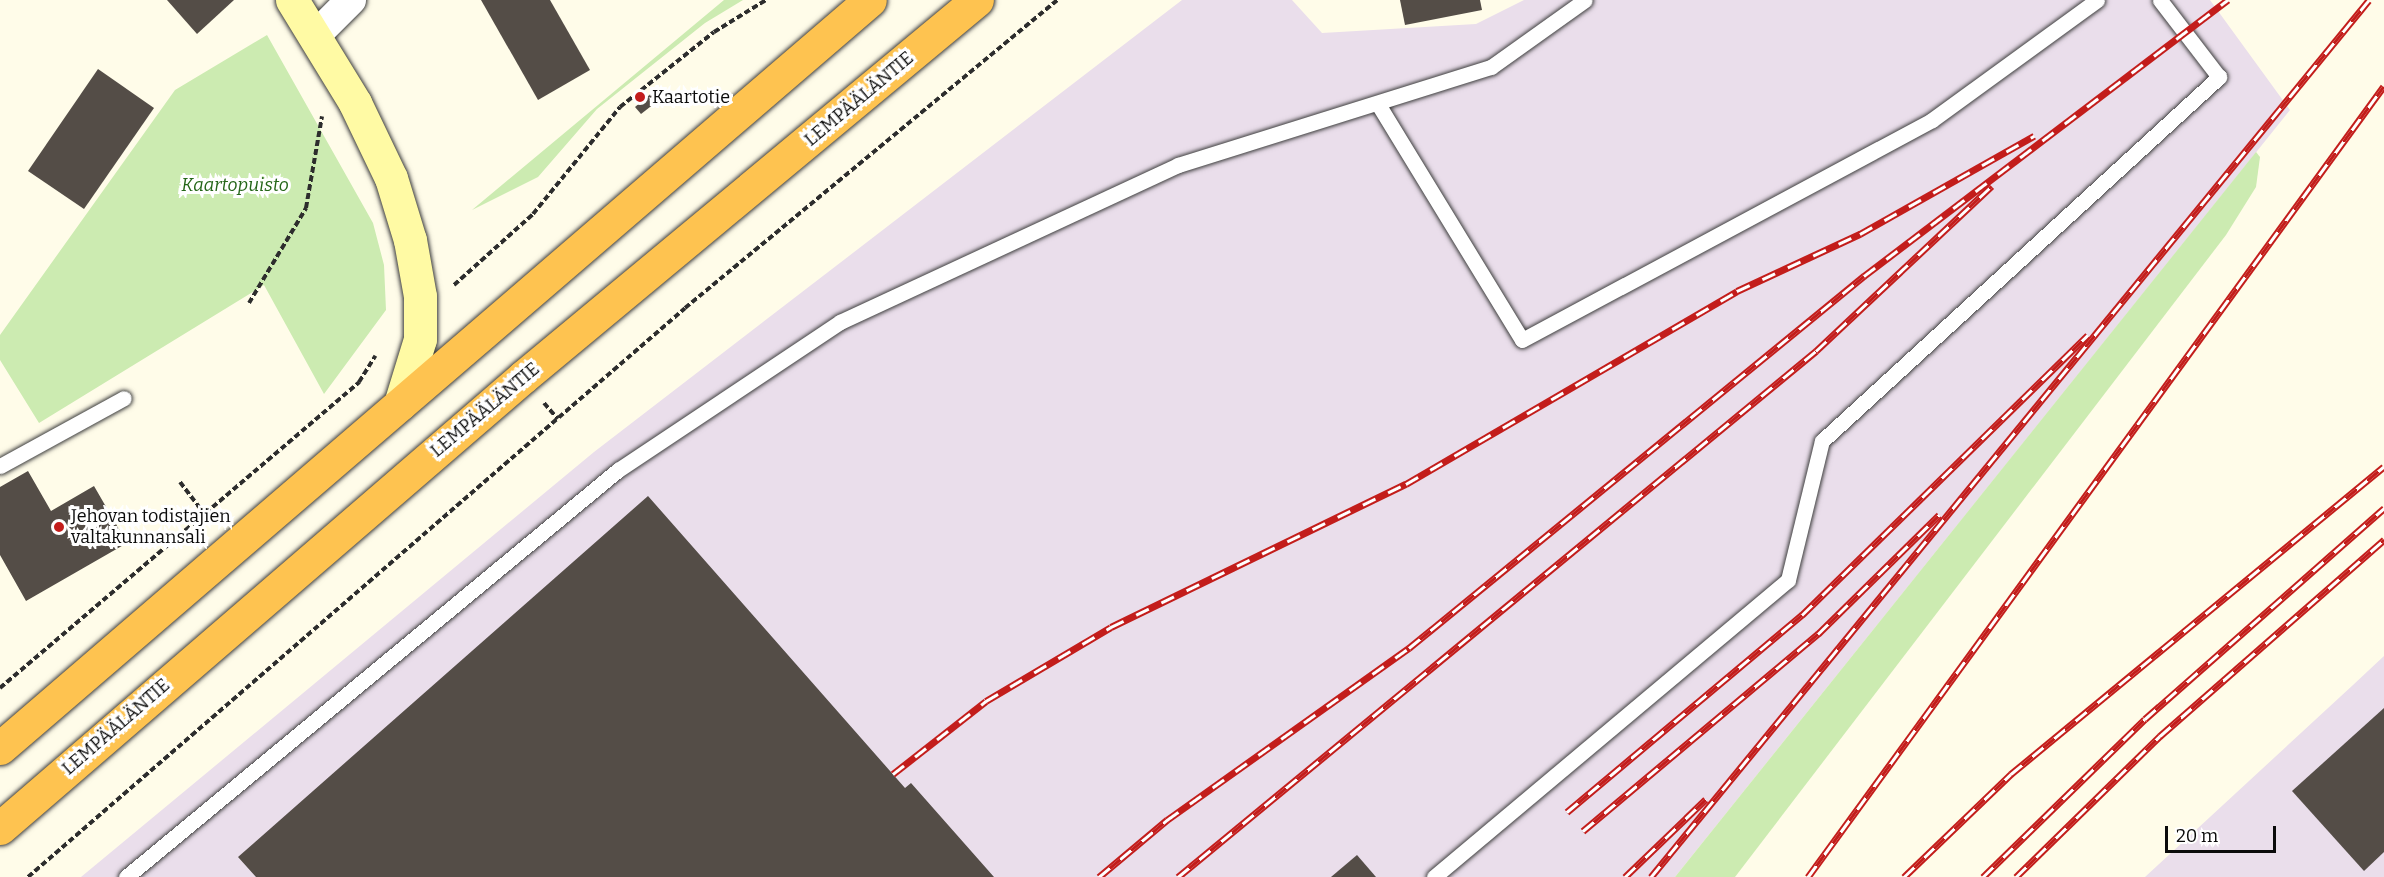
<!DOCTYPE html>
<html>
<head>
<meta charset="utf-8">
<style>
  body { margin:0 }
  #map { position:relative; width:2384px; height:877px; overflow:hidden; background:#fffce9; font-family:Bitter,serif }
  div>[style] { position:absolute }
  .industrial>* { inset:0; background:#eadeeb }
  .green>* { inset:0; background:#ccebb1 }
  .building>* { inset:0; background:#544d47 }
  .path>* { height:4px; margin-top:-2px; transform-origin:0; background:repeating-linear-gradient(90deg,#2d2d2d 0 6px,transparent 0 9px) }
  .roads { filter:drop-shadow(0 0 2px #3e3e3e) drop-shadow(0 0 2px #3e3e3e) }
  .service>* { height:15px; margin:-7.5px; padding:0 7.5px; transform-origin:7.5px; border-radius:7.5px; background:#fff }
  .minor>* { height:30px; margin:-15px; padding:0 15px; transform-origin:15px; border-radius:15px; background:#fff }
  .secondary>* { height:33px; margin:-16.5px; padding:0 16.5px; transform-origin:16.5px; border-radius:16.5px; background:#fffaa4 }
  .trunk>* { height:33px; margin:-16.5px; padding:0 16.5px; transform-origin:16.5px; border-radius:16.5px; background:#fec350 }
  .rail>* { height:7px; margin-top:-3.5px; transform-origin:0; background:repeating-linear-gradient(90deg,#fff 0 14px,#c31d1b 0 28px); box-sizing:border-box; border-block:2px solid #c31d1b }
  .dots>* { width:16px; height:16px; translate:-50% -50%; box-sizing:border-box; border:3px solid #fff; border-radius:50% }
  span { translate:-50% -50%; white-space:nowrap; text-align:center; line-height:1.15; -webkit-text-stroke:6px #fff; paint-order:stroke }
  .poi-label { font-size:18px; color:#0b0b0b }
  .left { translate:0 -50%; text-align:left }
  .street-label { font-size:18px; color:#0b0b0b }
  .park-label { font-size:18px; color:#246618; font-style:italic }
  .scale { position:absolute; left:2165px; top:826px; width:111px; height:27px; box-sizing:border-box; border:3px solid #0b0b0b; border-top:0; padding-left:8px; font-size:18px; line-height:21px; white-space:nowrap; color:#0b0b0b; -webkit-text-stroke:4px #fff; paint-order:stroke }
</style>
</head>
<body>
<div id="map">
  <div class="industrial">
    <i style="clip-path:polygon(1182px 0,1292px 0,1322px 33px,1476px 24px,1524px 0,2210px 0,2290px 110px,1675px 877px,81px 877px,594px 452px)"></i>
    <i style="clip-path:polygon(2384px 656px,2384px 877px,2145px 877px,2353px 685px)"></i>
  </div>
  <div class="green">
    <i style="clip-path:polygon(724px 0,743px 0,705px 23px,597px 109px,538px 177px,472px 210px)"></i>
    <i style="clip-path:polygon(267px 35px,373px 223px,384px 265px,386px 310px,324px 394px,264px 285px,39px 423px,0 360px,0 335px,175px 90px)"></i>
    <i style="clip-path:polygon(2256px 152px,2260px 157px,2256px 187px,2226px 235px,1735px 877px,1675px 877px)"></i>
  </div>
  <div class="building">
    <i style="clip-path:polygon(167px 0,234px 0,197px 34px)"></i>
    <i style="clip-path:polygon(481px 0,550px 0,590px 70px,538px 100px)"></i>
    <i style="clip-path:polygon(1400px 0,1480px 0,1482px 10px,1405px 25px)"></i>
    <i style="clip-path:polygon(98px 69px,154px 108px,84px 209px,28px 171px)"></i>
    <i style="clip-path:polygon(653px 92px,659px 100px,641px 114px,635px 107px)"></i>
    <i style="clip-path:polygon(28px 471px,51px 511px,94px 486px,127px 543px,26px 601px,0 555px,0 487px)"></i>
    <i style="clip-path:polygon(648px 496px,905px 788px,911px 783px,994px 877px,256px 877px,238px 857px)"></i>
    <i style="clip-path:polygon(2384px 708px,2384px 852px,2364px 871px,2292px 791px)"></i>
    <i style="clip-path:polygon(1357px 855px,1376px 877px,1331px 877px)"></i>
  </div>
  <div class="path">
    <i style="left:454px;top:285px;width:106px;rotate:-41.9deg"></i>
    <i style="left:533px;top:214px;width:138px;rotate:-50.9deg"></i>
    <i style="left:620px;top:107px;width:120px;rotate:-38.6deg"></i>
    <i style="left:714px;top:32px;width:61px;rotate:-31.6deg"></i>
    <i style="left:249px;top:303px;width:111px;rotate:-59deg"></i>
    <i style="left:306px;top:208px;width:93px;rotate:-80.1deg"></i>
    <i style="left:544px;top:403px;width:21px;rotate:49deg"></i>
    <i style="left:180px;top:482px;width:43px;rotate:52.6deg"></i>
    <i style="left:0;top:688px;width:472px;rotate:-40.4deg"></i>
    <i style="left:359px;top:382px;width:31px;rotate:-58deg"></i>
    <i style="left:28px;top:877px;width:869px;rotate:-40.89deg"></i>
    <i style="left:685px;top:308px;width:483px;rotate:-39.6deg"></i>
  </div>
  <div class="roads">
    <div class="service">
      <i style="left:1378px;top:104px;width:276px;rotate:58.6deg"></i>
      <i style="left:1522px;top:340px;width:465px;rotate:-28.2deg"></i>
      <i style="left:1932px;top:120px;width:204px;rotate:-36deg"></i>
      <i style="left:0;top:466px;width:141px;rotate:-28.7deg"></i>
      <i style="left:126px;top:877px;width:639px;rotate:-39.6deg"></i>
      <i style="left:618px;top:470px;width:267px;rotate:-33.7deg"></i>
      <i style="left:840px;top:322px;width:373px;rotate:-24.9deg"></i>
      <i style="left:1178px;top:165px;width:328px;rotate:-17.4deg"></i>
      <i style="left:1491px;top:67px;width:115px;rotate:-35.5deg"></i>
      <i style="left:1434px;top:877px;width:462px;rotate:-40deg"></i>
      <i style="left:1788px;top:580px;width:143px;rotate:-76.3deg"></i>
      <i style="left:1822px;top:441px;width:539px;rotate:-42.52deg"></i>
      <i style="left:2219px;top:77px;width:97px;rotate:-127.5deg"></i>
    </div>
    <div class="minor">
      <i style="left:315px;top:36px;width:51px;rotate:-45deg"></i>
    </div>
    <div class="secondary">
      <i style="left:292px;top:0;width:121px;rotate:58.5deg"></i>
      <i style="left:355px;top:103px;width:83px;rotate:64.4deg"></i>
      <i style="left:391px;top:178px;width:65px;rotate:73deg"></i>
      <i style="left:410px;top:240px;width:57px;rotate:79.9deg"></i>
      <i style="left:420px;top:296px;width:43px;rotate:90deg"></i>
      <i style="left:420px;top:339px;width:68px;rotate:107.1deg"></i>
    </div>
    <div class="trunk">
      <i style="left:0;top:748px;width:1147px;rotate:-40.69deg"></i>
      <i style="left:0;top:828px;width:691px;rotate:-40.77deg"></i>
      <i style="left:523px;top:377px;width:590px;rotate:-39.71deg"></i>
    </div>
  </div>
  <div class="rail">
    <i style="left:893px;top:774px;width:118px;rotate:-38.1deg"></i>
    <i style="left:986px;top:701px;width:145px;rotate:-30.6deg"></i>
    <i style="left:1111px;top:627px;width:328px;rotate:-25.9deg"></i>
    <i style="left:1406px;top:484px;width:383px;rotate:-30.2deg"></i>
    <i style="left:1737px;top:291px;width:136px;rotate:-24.9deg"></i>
    <i style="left:1860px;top:234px;width:200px;rotate:-29.4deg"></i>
    <i style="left:1567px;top:812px;width:307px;rotate:-40deg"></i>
    <i style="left:1802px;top:615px;width:400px;rotate:-44.4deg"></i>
    <i style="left:1583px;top:831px;width:307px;rotate:-40deg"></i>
    <i style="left:1818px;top:634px;width:170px;rotate:-44.5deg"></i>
    <i style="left:1099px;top:877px;width:89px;rotate:-40deg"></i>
    <i style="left:1167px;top:820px;width:297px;rotate:-35.4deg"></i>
    <i style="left:1409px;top:648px;width:588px;rotate:-39.27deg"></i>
    <i style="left:1864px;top:276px;width:457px;rotate:-37.2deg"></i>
    <i style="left:1178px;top:877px;width:827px;rotate:-39.5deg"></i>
    <i style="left:1816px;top:351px;width:241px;rotate:-43.2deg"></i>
    <i style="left:1625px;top:877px;width:112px;rotate:-43.9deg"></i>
    <i style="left:1651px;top:877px;width:1133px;rotate:-50.69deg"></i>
    <i style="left:1808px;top:877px;width:978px;rotate:-53.94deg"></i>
    <i style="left:1904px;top:877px;width:149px;rotate:-43.9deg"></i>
    <i style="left:2011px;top:774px;width:483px;rotate:-39.5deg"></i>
    <i style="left:1983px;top:877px;width:226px;rotate:-44.3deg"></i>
    <i style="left:2145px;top:719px;width:319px;rotate:-41.4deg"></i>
    <i style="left:2016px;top:877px;width:202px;rotate:-44.4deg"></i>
    <i style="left:2160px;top:736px;width:298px;rotate:-41.2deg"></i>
  </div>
  <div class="dots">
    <i style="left:640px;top:97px;background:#c31d1b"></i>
    <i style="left:59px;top:527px;background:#c31d1b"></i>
  </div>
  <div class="poi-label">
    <span class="left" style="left:652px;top:97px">Kaartotie</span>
    <span class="left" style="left:71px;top:527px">Jehovan todistajien<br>valtakunnansali</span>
  </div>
  <div class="street-label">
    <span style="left:859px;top:99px;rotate:-40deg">LEMPÄÄLÄNTIE</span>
    <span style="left:485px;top:410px;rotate:-40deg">LEMPÄÄLÄNTIE</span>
    <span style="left:116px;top:727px;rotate:-41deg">LEMPÄÄLÄNTIE</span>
  </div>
  <div class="park-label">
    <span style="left:235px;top:185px">Kaartopuisto</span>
  </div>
  <div class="scale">20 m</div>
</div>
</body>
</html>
